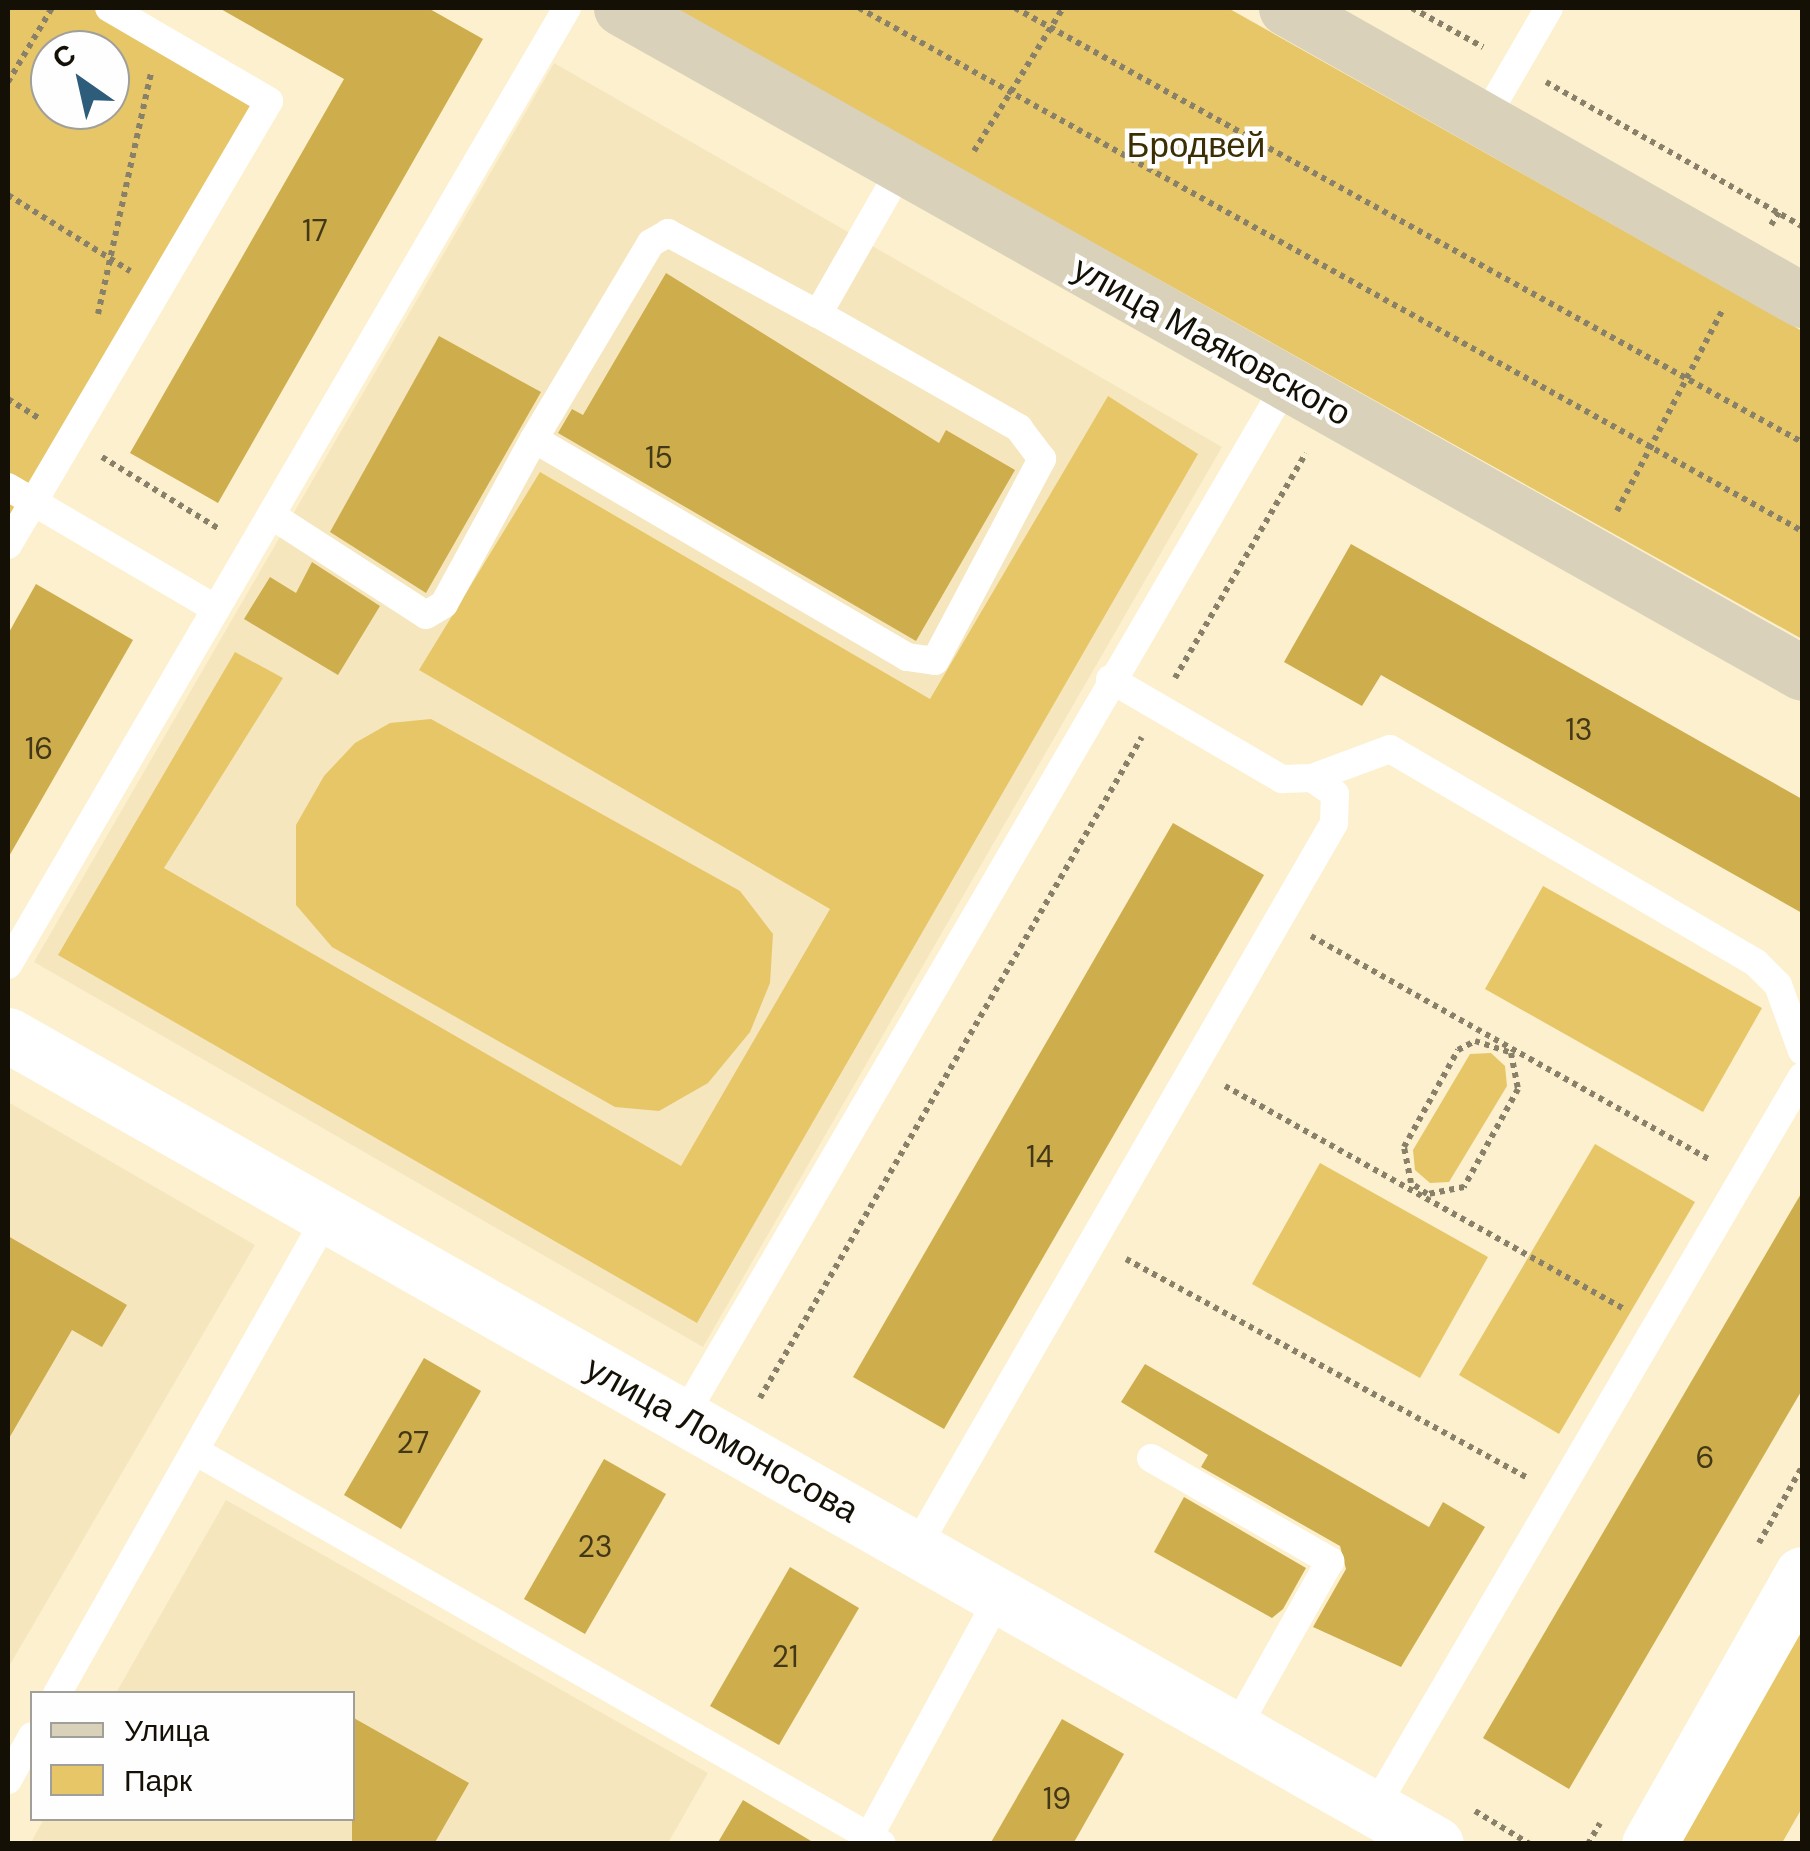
<!DOCTYPE html>
<html>
<head>
<meta charset="utf-8">
<style>
  body { margin:0 }
  #map { position:relative; width:1810px; height:1851px; overflow:hidden; background:#fcf0ce; font-family:"DM Sans",sans-serif }
  div>[style] { position:absolute }
  .built>* { inset:0; background:#f5e6bd }
  .green>* { inset:0; background:#e7c668 }
  .building>* { inset:0; background:#cead4c }
  .path>* { height:6px; margin-top:-3px; transform-origin:0; background:repeating-linear-gradient(90deg,#888069 0 5px,transparent 0 10px) }
  .lane>* { height:28px; margin:-14px; padding:0 14px; transform-origin:14px; border-radius:14px; background:#fff }
  .street>* { height:55px; margin:-27.5px; padding:0 27.5px; transform-origin:27.5px; border-radius:27.5px; background:#fff }
  .secondary>* { height:55px; margin:-27.5px; padding:0 27.5px; transform-origin:27.5px; border-radius:27.5px; background:#d9d1b9 }
  span { translate:-50% -50%; white-space:nowrap; text-align:center; line-height:1.15; -webkit-text-stroke:9px #fefefe; paint-order:stroke }
  .number-label { font-size:30px; color:#423717 }
  .number-label span { -webkit-text-stroke-width:0 }
  .park-label { font-size:35px; color:#3c2e03 }
  .street-label { font-size:35px; color:#141005 }
  .frame { position:absolute; inset:0; border:10px solid #141005; pointer-events:none }
  .legend { position:absolute; left:30px; top:1691px; width:325px; height:130px; box-sizing:border-box; background:#fefefe; border:2px solid #a09f9a; margin:0; padding:12px 18px; list-style:none; font-size:30px; color:#141005 }
  .legend li { display:flex; align-items:center; gap:20px; height:50px }
  .legend b { width:50px; border:2px solid #a09f9a }
  .north { position:absolute; left:30px; top:30px; width:100px; height:100px; box-sizing:border-box; background:#fefefe; border:2px solid #a09f9a; border-radius:50%; rotate:326deg; font-size:28px; font-weight:700; line-height:40px; text-align:center; color:#141005 }
  .north::after { content:''; display:block; margin:auto; width:35px; height:45px; background:#2e5c7b; clip-path:polygon(50% 0,100% 100%,50% 72%,0 100%) }
</style>
</head>
<body>
<div id="map">
  <div class="built">
    <i style="clip-path:polygon(554px 63px,1222px 447px,703px 1347px,34px 962px)"></i>
    <i style="clip-path:polygon(8px 1102px,255px 1245px,8px 1668px)"></i>
    <i style="clip-path:polygon(226px 1500px,708px 1773px,668px 1843px,30px 1844px,44px 1819px,352px 1818px,352px 1694px,116px 1693px)"></i>
  </div>
  <div class="green">
    <i style="clip-path:polygon(evenodd,8px 8px,95px 8px,259px 104px,8px 531px,8px 8px,50px 50px,110px 50px,110px 110px,50px 110px,50px 50px)"></i>
    <i style="clip-path:polygon(673px 8px,1228px 8px,1802px 331px,1802px 639px)"></i>
    <i style="clip-path:polygon(1108px 396px,1198px 454px,697px 1323px,58px 955px,235px 652px,283px 678px,164px 868px,681px 1166px,830px 909px,419px 670px,540px 472px,930px 699px)"></i>
    <i style="clip-path:polygon(431px 719px,740px 891px,773px 934px,770px 983px,750px 1032px,708px 1083px,659px 1111px,615px 1107px,332px 947px,296px 905px,296px 825px,324px 776px,355px 743px,390px 723px)"></i>
    <i style="clip-path:polygon(1543px 886px,1762px 1008px,1703px 1112px,1485px 989px)"></i>
    <i style="clip-path:polygon(1491px 1053px,1505px 1066px,1507px 1086px,1449px 1182px,1430px 1183px,1415px 1170px,1413px 1150px,1470px 1054px)"></i>
    <i style="clip-path:polygon(1595px 1144px,1695px 1202px,1559px 1434px,1459px 1375px)"></i>
    <i style="clip-path:polygon(1320px 1163px,1488px 1257px,1420px 1378px,1252px 1284px)"></i>
    <i style="clip-path:polygon(1802px 1623px,1802px 1808px,1782px 1843px,1676px 1844px)"></i>
  </div>
  <div class="building">
    <i style="clip-path:polygon(219px 8px,428px 8px,483px 39px,218px 503px,130px 453px,344px 79px)"></i>
    <i style="clip-path:polygon(666px 273px,939px 443px,946px 430px,1015px 470px,916px 641px,558px 433px,572px 409px,583px 415px)"></i>
    <i style="clip-path:polygon(439px 336px,541px 392px,426px 593px,330px 532px)"></i>
    <i style="clip-path:polygon(1351px 544px,1802px 799px,1802px 913px,1381px 675px,1362px 706px,1284px 662px)"></i>
    <i style="clip-path:polygon(312px 562px,380px 606px,338px 675px,244px 619px,270px 577px,296px 593px)"></i>
    <i style="clip-path:polygon(36px 584px,133px 640px,8px 858px,8px 634px)"></i>
    <i style="clip-path:polygon(1173px 823px,1264px 875px,944px 1429px,853px 1377px)"></i>
    <i style="clip-path:polygon(1802px 1192px,1802px 1390px,1569px 1789px,1483px 1738px)"></i>
    <i style="clip-path:polygon(8px 1236px,127px 1305px,102px 1347px,72px 1330px,8px 1440px)"></i>
    <i style="clip-path:polygon(424px 1358px,481px 1391px,401px 1529px,344px 1495px)"></i>
    <i style="clip-path:polygon(1145px 1364px,1429px 1527px,1443px 1502px,1485px 1527px,1401px 1667px,1313px 1627px,1346px 1569px,1340px 1546px,1201px 1467px,1208px 1455px,1121px 1402px)"></i>
    <i style="clip-path:polygon(604px 1459px,666px 1494px,585px 1634px,524px 1599px)"></i>
    <i style="clip-path:polygon(1184px 1497px,1306px 1568px,1283px 1609px,1272px 1618px,1154px 1552px)"></i>
    <i style="clip-path:polygon(790px 1567px,859px 1608px,779px 1745px,710px 1706px)"></i>
    <i style="clip-path:polygon(352px 1717px,469px 1783px,434px 1844px,352px 1844px)"></i>
    <i style="clip-path:polygon(1062px 1719px,1124px 1754px,1073px 1844px,990px 1844px)"></i>
    <i style="clip-path:polygon(743px 1800px,816px 1844px,717px 1844px)"></i>
  </div>
  <div class="path">
    <i style="left:859px;top:8px;width:1078px;rotate:29.01deg"></i>
    <i style="left:1015px;top:8px;width:899px;rotate:28.88deg"></i>
    <i style="left:1412px;top:8px;width:81px;rotate:28.8deg"></i>
    <i style="left:8px;top:82px;width:86px;rotate:-59.3deg"></i>
    <i style="left:1546px;top:82px;width:294px;rotate:29.4deg"></i>
    <i style="left:974px;top:151px;width:168px;rotate:-58.1deg"></i>
    <i style="left:8px;top:195px;width:144px;rotate:31.9deg"></i>
    <i style="left:1771px;top:225px;width:15px;rotate:-58deg"></i>
    <i style="left:98px;top:314px;width:247px;rotate:-77.6deg"></i>
    <i style="left:8px;top:399px;width:38px;rotate:32deg"></i>
    <i style="left:102px;top:457px;width:137px;rotate:31.6deg"></i>
    <i style="left:1617px;top:511px;width:228px;rotate:-62.3deg"></i>
    <i style="left:1175px;top:678px;width:260px;rotate:-59.8deg"></i>
    <i style="left:1311px;top:936px;width:458px;rotate:29.3deg"></i>
    <i style="left:1475px;top:1041px;width:38px;rotate:18deg"></i>
    <i style="left:1511px;top:1053px;width:37px;rotate:79deg"></i>
    <i style="left:1518px;top:1089px;width:112px;rotate:118.9deg"></i>
    <i style="left:1464px;top:1187px;width:38px;rotate:169deg"></i>
    <i style="left:1427px;top:1194px;width:19px;rotate:-145deg"></i>
    <i style="left:1411px;top:1183px;width:37px;rotate:-101deg"></i>
    <i style="left:1404px;top:1147px;width:111px;rotate:-60.9deg"></i>
    <i style="left:1458px;top:1050px;width:19px;rotate:-28deg"></i>
    <i style="left:1225px;top:1086px;width:457px;rotate:29.2deg"></i>
    <i style="left:1126px;top:1259px;width:458px;rotate:28.6deg"></i>
    <i style="left:760px;top:1398px;width:763px;rotate:-59.98deg"></i>
    <i style="left:1759px;top:1543px;width:87px;rotate:-60.5deg"></i>
    <i style="left:1475px;top:1811px;width:64px;rotate:31deg"></i>
    <i style="left:1588px;top:1844px;width:24px;rotate:-60deg"></i>
  </div>
  <div class="lane">
    <i style="left:1484px;top:120px;width:129px;rotate:-59.9deg"></i>
    <i style="left:534px;top:439px;width:228px;rotate:-59.2deg"></i>
    <i style="left:651px;top:243px;width:20px;rotate:-30deg"></i>
    <i style="left:668px;top:233px;width:170px;rotate:28.4deg"></i>
    <i style="left:8px;top:487px;width:239px;rotate:30.4deg"></i>
    <i style="left:271px;top:515px;width:184px;rotate:32.8deg"></i>
    <i style="left:426px;top:615px;width:21px;rotate:-31deg"></i>
    <i style="left:444px;top:604px;width:188px;rotate:-61.4deg"></i>
    <i style="left:534px;top:439px;width:432px;rotate:30.3deg"></i>
    <i style="left:907px;top:657px;width:28px;rotate:8deg"></i>
    <i style="left:935px;top:661px;width:229px;rotate:-62.1deg"></i>
    <i style="left:1042px;top:459px;width:39px;rotate:-127deg"></i>
    <i style="left:1019px;top:428px;width:231px;rotate:-150.4deg"></i>
    <i style="left:818px;top:314px;width:169px;rotate:-60.3deg"></i>
    <i style="left:8px;top:545px;width:515px;rotate:-59.55deg"></i>
    <i style="left:269px;top:101px;width:185px;rotate:-149.8deg"></i>
    <i style="left:1110px;top:679px;width:199px;rotate:30.2deg"></i>
    <i style="left:1282px;top:779px;width:30px;rotate:-2deg"></i>
    <i style="left:1312px;top:778px;width:83px;rotate:-20.4deg"></i>
    <i style="left:1390px;top:749px;width:424px;rotate:30.3deg"></i>
    <i style="left:1756px;top:963px;width:31px;rotate:45deg"></i>
    <i style="left:1778px;top:985px;width:70px;rotate:70deg"></i>
    <i style="left:8px;top:965px;width:1108px;rotate:-59.71deg"></i>
    <i style="left:684px;top:1416px;width:1196px;rotate:-59.73deg"></i>
    <i style="left:195px;top:1451px;width:791px;rotate:29.77deg"></i>
    <i style="left:1151px;top:1458px;width:207px;rotate:29.9deg"></i>
    <i style="left:1330px;top:1561px;width:194px;rotate:119.3deg"></i>
    <i style="left:916px;top:1548px;width:837px;rotate:-60.03deg"></i>
    <i style="left:1334px;top:823px;width:29px;rotate:-88deg"></i>
    <i style="left:1335px;top:794px;width:28px;rotate:-145deg"></i>
    <i style="left:57px;top:1694px;width:547px;rotate:-60.53deg"></i>
    <i style="left:8px;top:1780px;width:50px;rotate:-61.4deg"></i>
    <i style="left:1374px;top:1809px;width:848px;rotate:-59.69deg"></i>
    <i style="left:865px;top:1844px;width:283px;rotate:-61.5deg"></i>
  </div>
  <div class="street">
    <i style="left:8px;top:1035px;width:1641px;rotate:29.53deg"></i>
    <i style="left:1649px;top:1844px;width:310px;rotate:-60.5deg"></i>
  </div>
  <div class="secondary">
    <i style="left:621px;top:8px;width:1355px;rotate:29.38deg"></i>
    <i style="left:1286px;top:8px;width:593px;rotate:29.51deg"></i>
  </div>
  <div class="number-label">
    <span style="left:315px;top:231px">17</span>
    <span style="left:659px;top:458px">15</span>
    <span style="left:1579px;top:730px">13</span>
    <span style="left:39px;top:749px">16</span>
    <span style="left:1040px;top:1157px">14</span>
    <span style="left:413px;top:1443px">27</span>
    <span style="left:1705px;top:1458px">6</span>
    <span style="left:595px;top:1547px">23</span>
    <span style="left:785px;top:1657px">21</span>
    <span style="left:1057px;top:1799px">19</span>
  </div>
  <div class="park-label">
    <span style="left:1196px;top:145px">Бродвей</span>
  </div>
  <div class="street-label">
    <span style="left:1212px;top:341px;rotate:29deg">улица Маяковского</span>
    <span style="left:722px;top:1439px;rotate:29deg">улица Ломоносова</span>
  </div>
  <div class="frame"></div>
  <ul class="legend">
  <li><b style="height:12px;background:#d9d1b9"></b>Улица</li>
  <li><b style="height:28px;background:#e7c668"></b>Парк</li>
  </ul>
  <div class="north">С</div>
</div>
</body>
</html>
